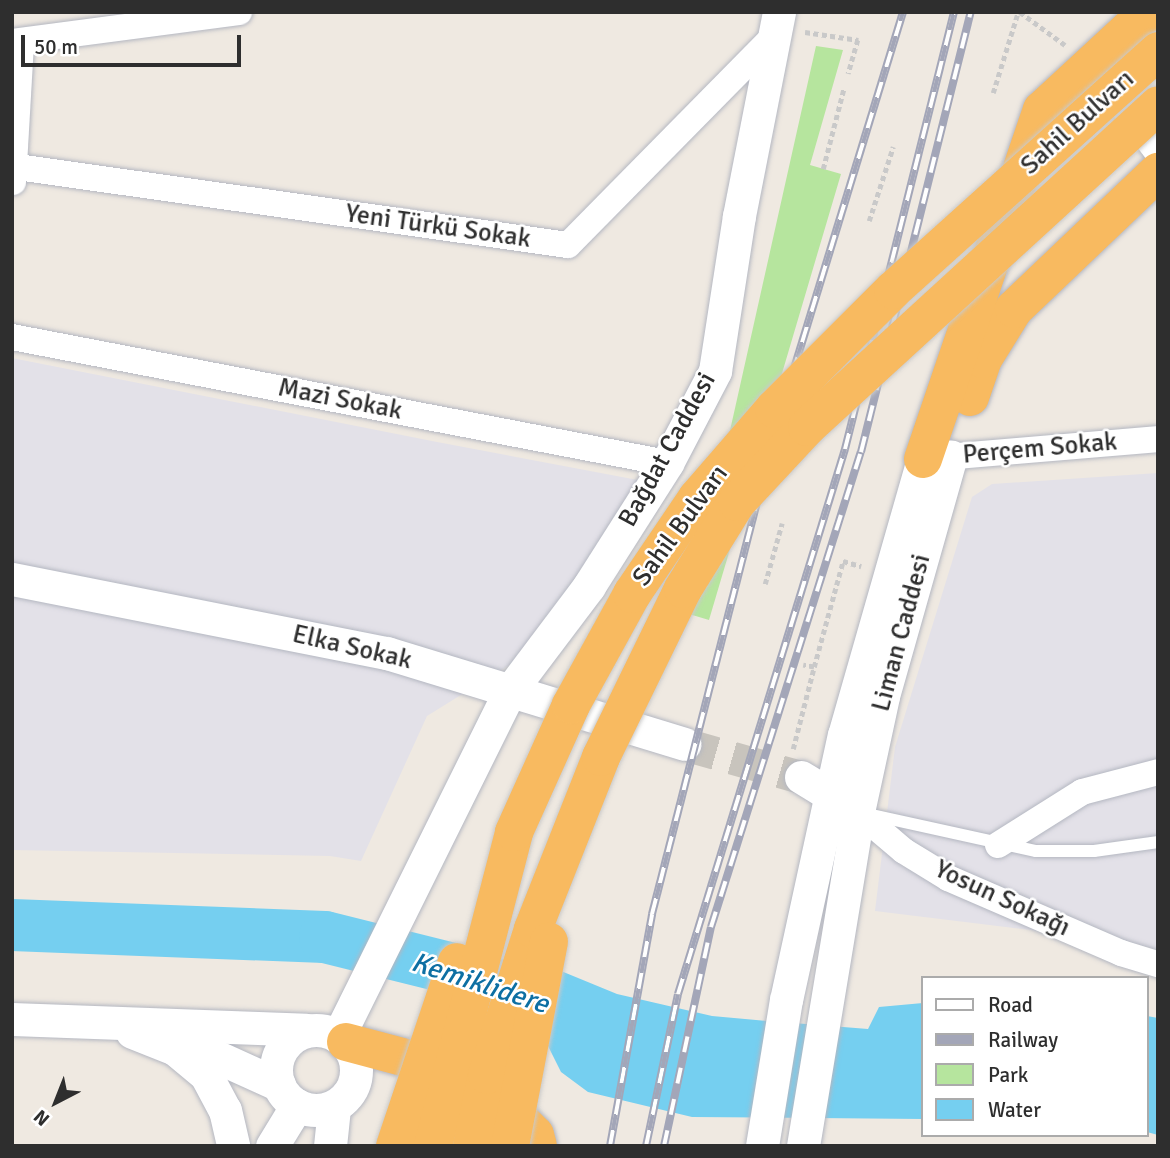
<!DOCTYPE html>
<html>
<head>
<meta charset="utf-8">
<style>
  body { margin:0 }
  #map { position:relative; width:1170px; height:1158px; overflow:hidden; background:#efe9e1; font-family:Signika,sans-serif }
  div>[style] { position:absolute }
  .industrial>* { inset:0; background:#e3e1e8 }
  .green>* { inset:0; background:#b6e59e }
  .water>* { inset:0; background:#75cff0 }
  .river>* { height:52px; margin:-26px; padding:0 26px; transform-origin:26px; border-radius:26px; background:#75cff0 }
  .tertiary-tunnel>* { height:33px; margin-top:-16.5px; transform-origin:0; background:repeating-linear-gradient(90deg,#c8c4bd 0 33px,transparent 0 50px) }
  .path>* { height:4.5px; margin-top:-2.25px; transform-origin:0; background:repeating-linear-gradient(90deg,#c9c9c9 0 5px,transparent 0 8.5px) }
  .roads { filter:drop-shadow(0 0 2px #b4b7c1) drop-shadow(0 0 2px #b4b7c1) }
  .service>* { height:12px; margin:-6px; padding:0 6px; transform-origin:6px; border-radius:6px; background:#fff }
  .minor>* { height:26px; margin:-13px; padding:0 13px; transform-origin:13px; border-radius:13px; background:#fff }
  .tertiary>* { height:33px; margin:-16.5px; padding:0 16.5px; transform-origin:16.5px; border-radius:16.5px; background:#fff }
  .tertiary>.ring { margin:-16.5px; padding:0; box-sizing:content-box; background:none; border:33px solid #fff; border-radius:50% }
  .trunk>* { height:38px; margin:-19px; padding:0 19px; transform-origin:19px; border-radius:19px; background:#f8ba60 }
  .rail>* { height:8px; margin-top:-4px; transform-origin:0; background:repeating-linear-gradient(90deg,#fff 0 16px,#a3a6b8 0 32px); box-sizing:border-box; border-block:2px solid #a3a6b8 }
  .bridges { filter:drop-shadow(0 0 2px #c9c9c9) drop-shadow(0 0 2px #c9c9c9) }
  .trunk-bridge>* { height:38px; margin:-19px; padding:0 19px; transform-origin:19px; border-radius:19px; background:#f8ba60 }
  span { translate:-50% -50%; white-space:nowrap; text-align:center; line-height:1.15; -webkit-text-stroke:5px #fff; paint-order:stroke }
  .street-label { font-size:26px; color:#2e2e2e }
  .water-label { font-size:28px; color:#0d6fa3; font-style:italic }
  .frame { position:absolute; inset:0; border:14px solid #2e2e2e; pointer-events:none }
  .legend { position:absolute; left:921px; top:976px; width:228px; height:161px; box-sizing:border-box; background:#fff; border:2px solid #ababab; margin:0; padding:9px 12px; list-style:none; font-size:21px; color:#2e2e2e }
  .legend li { display:flex; align-items:center; gap:14px; height:35px }
  .legend b { width:35px; border:2px solid #ababab }
  .north { position:absolute; left:21px; top:1067px; width:70px; height:70px; -webkit-text-stroke:5px #fff; paint-order:stroke; rotate:222deg; font-size:19px; font-weight:700; line-height:28px; text-align:center; color:#2e2e2e }
  .north::after { content:''; display:block; margin:auto; width:24px; height:32px; background:#2e2e2e; clip-path:polygon(50% 0,100% 100%,50% 72%,0 100%) }
  .scale { position:absolute; left:21px; top:35px; width:220px; height:32px; box-sizing:border-box; border:4px solid #2e2e2e; border-top:0; padding-left:9px; font-size:21px; line-height:24px; white-space:nowrap; color:#2e2e2e; -webkit-text-stroke:5px #fff; paint-order:stroke }
</style>
</head>
<body>
<div id="map">
  <div class="industrial">
    <i style="clip-path:polygon(12px 358px,437px 442px,643px 481px,519px 659px,427px 716px,361px 861px,330px 856px,12px 850px)"></i>
    <i style="clip-path:polygon(1158px 473px,1158px 950px,1129px 942px,875px 911px,895px 747px,972px 497px,992px 484px)"></i>
  </div>
  <div class="green">
    <i style="clip-path:polygon(816px 46px,843px 50px,810px 165px,841px 174px,709px 620px,689px 614px)"></i>
  </div>
  <div class="water">
    <i style="clip-path:polygon(561px 971px,617px 994px,712px 1016px,756px 1020px,868px 1029px,879px 1007px,923px 1003px,923px 1119px,692px 1117px,588px 1092px,561px 1072px,542px 1034px)"></i>
    <i style="clip-path:polygon(1147px 1016px,1158px 1018px,1158px 1135px,1147px 1132px)"></i>
  </div>
  <div class="river">
    <i style="left:12px;top:925px;width:313px;rotate:2.2deg"></i>
    <i style="left:325px;top:937px;width:140px;rotate:14deg"></i>
    <i style="left:461px;top:971px;width:47px;rotate:21.1deg"></i>
  </div>
  <div class="tertiary-tunnel">
    <i style="left:684px;top:744px;width:122px;rotate:15.8deg"></i>
  </div>
  <div class="path">
    <i style="left:1020px;top:12px;width:56px;rotate:36.3deg"></i>
    <i style="left:805px;top:32px;width:54px;rotate:8.6deg"></i>
    <i style="left:858px;top:40px;width:35px;rotate:106deg"></i>
    <i style="left:993px;top:93px;width:85px;rotate:-72.8deg"></i>
    <i style="left:823px;top:169px;width:84px;rotate:-75.5deg"></i>
    <i style="left:869px;top:221px;width:78px;rotate:-72deg"></i>
    <i style="left:765px;top:584px;width:63px;rotate:-74.4deg"></i>
    <i style="left:814px;top:667px;width:110px;rotate:-74.7deg"></i>
    <i style="left:843px;top:561px;width:19px;rotate:16deg"></i>
    <i style="left:793px;top:749px;width:85px;rotate:-75.6deg"></i>
    <i style="left:814px;top:667px;width:11px;rotate:-170deg"></i>
  </div>
  <div class="roads">
    <div class="service">
      <i style="left:872px;top:815px;width:168px;rotate:12.4deg"></i>
      <i style="left:1036px;top:851px;width:58px"></i>
      <i style="left:1094px;top:851px;width:65px;rotate:-8deg"></i>
    </div>
    <div class="minor">
      <i style="left:12px;top:42px;width:229px;rotate:-7.5deg"></i>
      <i style="left:1126px;top:111px;width:53px;rotate:52.7deg"></i>
      <i style="left:17px;top:167px;width:556px;rotate:8.06deg"></i>
      <i style="left:568px;top:245px;width:295px;rotate:-45.4deg"></i>
      <i style="left:13px;top:182px;width:140px;rotate:-86.7deg"></i>
      <i style="left:12px;top:337px;width:667px;rotate:10.89deg"></i>
      <i style="left:933px;top:458px;width:226px;rotate:-4.8deg"></i>
      <i style="left:858px;top:812px;width:60px;rotate:40.3deg"></i>
      <i style="left:904px;top:851px;width:52px;rotate:31.5deg"></i>
      <i style="left:948px;top:878px;width:189px;rotate:23.4deg"></i>
      <i style="left:1121px;top:953px;width:39px;rotate:17deg"></i>
      <i style="left:998px;top:845px;width:99px;rotate:-32.2deg"></i>
      <i style="left:1082px;top:792px;width:79px;rotate:-14.7deg"></i>
    </div>
    <div class="tertiary">
      <i style="left:12px;top:579px;width:382px;rotate:11.2deg"></i>
      <i style="left:387px;top:653px;width:311px;rotate:17deg"></i>
      <i style="left:801px;top:777px;width:54px;rotate:31.3deg"></i>
      <i style="left:12px;top:1019px;width:294px;rotate:2.1deg"></i>
      <i class="ring" style="left:276px;top:1030px;width:47px;height:47px"></i>
      <i style="left:132px;top:1032px;width:46px;rotate:21.6deg"></i>
      <i style="left:175px;top:1049px;width:40px;rotate:40deg"></i>
      <i style="left:206px;top:1075px;width:40px;rotate:62deg"></i>
      <i style="left:225px;top:1110px;width:37px;rotate:77deg"></i>
      <i style="left:338px;top:1037px;width:386px;rotate:-63.6deg"></i>
      <i style="left:510px;top:691px;width:131px;rotate:-53deg"></i>
      <i style="left:589px;top:586px;width:146px;rotate:-57.6deg"></i>
      <i style="left:667px;top:463px;width:104px;rotate:-62.4deg"></i>
      <i style="left:715px;top:371px;width:157px;rotate:-81.2deg"></i>
      <i style="left:739px;top:216px;width:208px;rotate:-78.9deg"></i>
      <i style="left:180px;top:1040px;width:109px;rotate:24.4deg"></i>
      <i style="left:272px;top:1146px;width:48px;rotate:-58.6deg"></i>
      <i style="left:330px;top:1146px;width:39px;rotate:-84deg"></i>
      <i style="left:762px;top:1146px;width:148px;rotate:-80.7deg"></i>
      <i style="left:786px;top:1000px;width:271px;rotate:-77.7deg"></i>
      <i style="left:844px;top:735px;width:287px;rotate:-74deg"></i>
      <i style="left:803px;top:1146px;width:338px;rotate:-80.6deg"></i>
      <i style="left:858px;top:812px;width:119px;rotate:-77.8deg"></i>
      <i style="left:883px;top:696px;width:249px;rotate:-74.2deg"></i>
    </div>
    <div class="trunk">
      <i style="left:970px;top:397px;width:40px;rotate:-71.1deg"></i>
      <i style="left:983px;top:359px;width:59px;rotate:-58.2deg"></i>
      <i style="left:1014px;top:309px;width:199px;rotate:-43.6deg"></i>
      <i style="left:923px;top:459px;width:369px;rotate:-71.2deg"></i>
      <i style="left:1042px;top:110px;width:144px;rotate:-42.8deg"></i>
      <i style="left:346px;top:1042px;width:94px;rotate:14.8deg"></i>
      <i style="left:437px;top:1066px;width:37px;rotate:26deg"></i>
      <i style="left:470px;top:1082px;width:32px;rotate:30deg"></i>
      <i style="left:498px;top:1098px;width:52px;rotate:45deg"></i>
      <i style="left:535px;top:1135px;width:11px;rotate:75deg"></i>
    </div>
  </div>
  <div class="rail">
    <i style="left:610px;top:1146px;width:236px;rotate:-79.7deg"></i>
    <i style="left:652px;top:914px;width:495px;rotate:-75.7deg"></i>
    <i style="left:774px;top:434px;width:441px;rotate:-73deg"></i>
    <i style="left:646px;top:1146px;width:155px;rotate:-78.1deg"></i>
    <i style="left:678px;top:994px;width:570px;rotate:-72.96deg"></i>
    <i style="left:845px;top:449px;width:450px;rotate:-76deg"></i>
    <i style="left:664px;top:1146px;width:224px;rotate:-77.9deg"></i>
    <i style="left:711px;top:927px;width:498px;rotate:-72.5deg"></i>
    <i style="left:861px;top:452px;width:454px;rotate:-76deg"></i>
  </div>
  <div class="bridges">
    <div class="trunk-bridge">
      <i style="left:395px;top:1146px;width:194px;rotate:-71.4deg"></i>
      <i style="left:433px;top:1146px;width:324px;rotate:-75.5deg"></i>
      <i style="left:514px;top:832px;width:139px;rotate:-65.8deg"></i>
      <i style="left:571px;top:705px;width:127px;rotate:-61.2deg"></i>
      <i style="left:632px;top:594px;width:116px;rotate:-55.9deg"></i>
      <i style="left:697px;top:498px;width:118px;rotate:-49.1deg"></i>
      <i style="left:774px;top:409px;width:168px;rotate:-45deg"></i>
      <i style="left:893px;top:290px;width:357px;rotate:-42deg"></i>
      <i style="left:472px;top:1146px;width:73px;rotate:-78.1deg"></i>
      <i style="left:487px;top:1075px;width:153px;rotate:-72.5deg"></i>
      <i style="left:533px;top:929px;width:185px;rotate:-68.4deg"></i>
      <i style="left:601px;top:757px;width:187px;rotate:-64deg"></i>
      <i style="left:683px;top:589px;width:102px;rotate:-58.2deg"></i>
      <i style="left:737px;top:502px;width:103px;rotate:-47deg"></i>
      <i style="left:807px;top:427px;width:476px;rotate:-42.5deg"></i>
      <i style="left:510px;top:1146px;width:208px;rotate:-79.2deg"></i>
    </div>
  </div>
  <div class="street-label">
    <span style="left:1078px;top:123px;rotate:-42deg">Sahil Bulvarı</span>
    <span style="left:438px;top:227px;rotate:8deg">Yeni Türkü Sokak</span>
    <span style="left:340px;top:400px;rotate:11deg">Mazi Sokak</span>
    <span style="left:1040px;top:449px;rotate:-5deg">Perçem Sokak</span>
    <span style="left:668px;top:450px;rotate:-61deg">Bağdat Caddesi</span>
    <span style="left:681px;top:526px;rotate:-54deg">Sahil Bulvarı</span>
    <span style="left:902px;top:633px;rotate:-75deg">Liman Caddesi</span>
    <span style="left:352px;top:648px;rotate:13deg">Elka Sokak</span>
    <span style="left:1002px;top:899px;rotate:25deg">Yosun Sokağı</span>
  </div>
  <div class="water-label">
    <span style="left:480px;top:983px;rotate:18deg">Kemiklidere</span>
  </div>
  <div class="frame"></div>
  <ul class="legend">
  <li><b style="height:9px;background:#fff"></b>Road</li>
  <li><b style="height:9px;background:#a3a6b8"></b>Railway</li>
  <li><b style="height:19px;background:#b6e59e"></b>Park</li>
  <li><b style="height:19px;background:#75cff0"></b>Water</li>
  </ul>
  <div class="north">N</div>
  <div class="scale">50 m</div>
</div>
</body>
</html>
